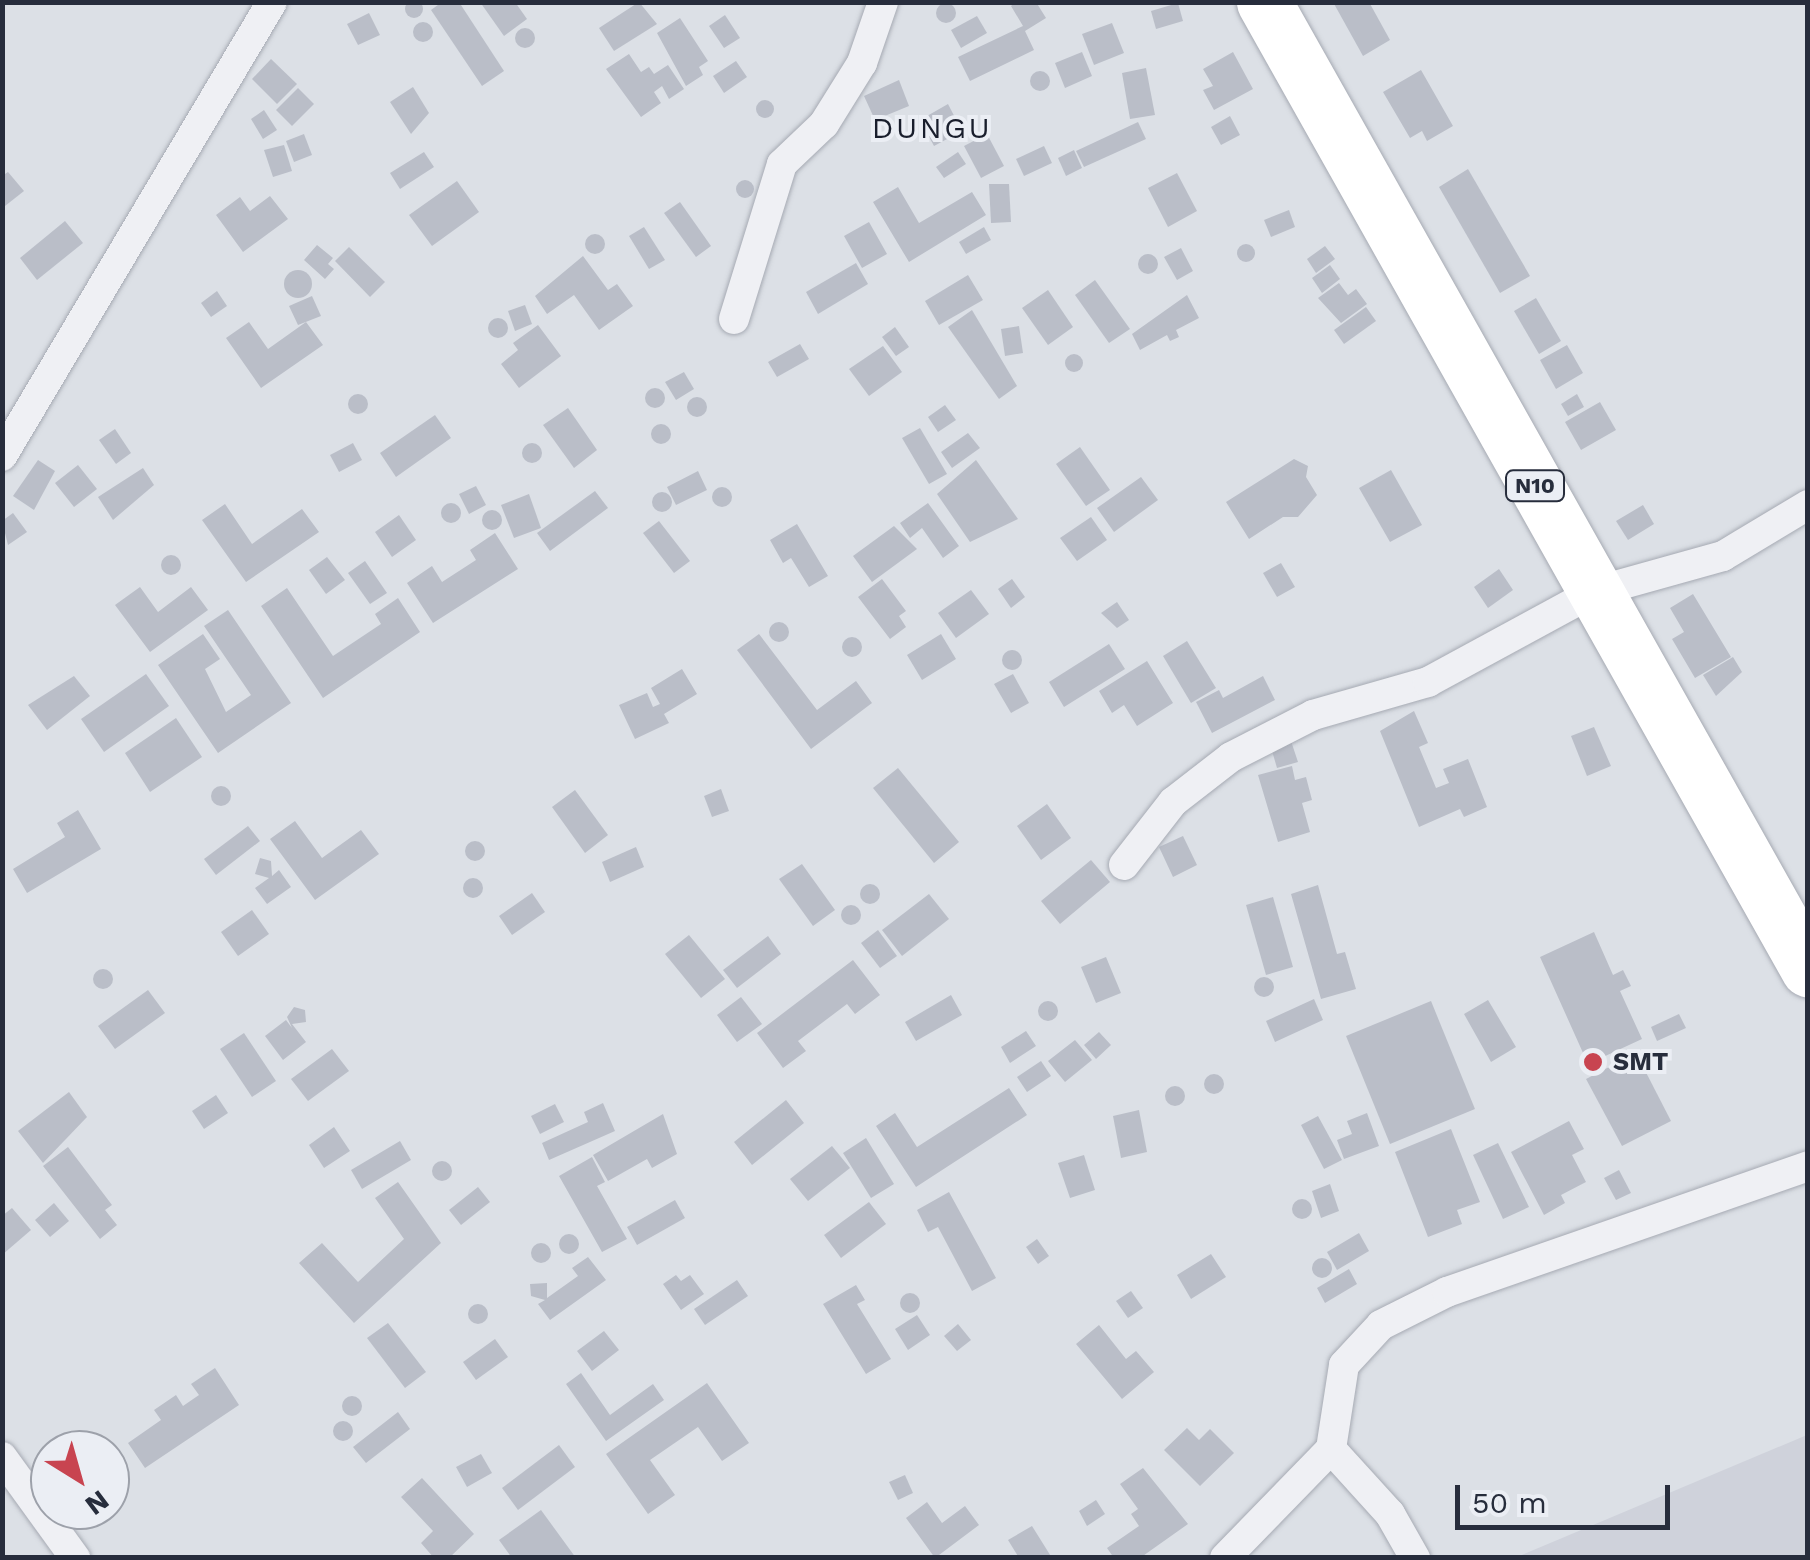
<!DOCTYPE html>
<html>
<head>
<meta charset="utf-8">
<style>
  body { margin:0 }
  #map { position:relative; width:1810px; height:1560px; overflow:hidden; background:#dce0e6; font-family:"Work Sans",sans-serif }
  div>[style] { position:absolute }
  .built>* { inset:0; background:#cfd2db }
  .building>* { inset:0; background:#babec8 }
  .round { border-radius:50% }
  .roads { filter:drop-shadow(0 0 2px #a6aab3) drop-shadow(0 0 2px #a6aab3) }
  .street>* { height:30px; margin:-15px; padding:0 15px; transform-origin:15px; border-radius:15px; background:#eff0f4 }
  .highway>* { height:55px; margin:-27.5px; padding:0 27.5px; transform-origin:27.5px; border-radius:27.5px; background:#fff }
  .dots>* { width:28px; height:28px; translate:-50% -50%; box-sizing:border-box; border:5px solid #ebeef4; border-radius:50% }
  span { translate:-50% -50%; white-space:nowrap; text-align:center; line-height:1.15; -webkit-text-stroke:8px #ebeef4; paint-order:stroke }
  .shield-label span { padding:2px 8px; background:#ebeef4; border:2px solid; border-radius:8px; -webkit-text-stroke-width:0 }
  .shield-label { font-size:22px; color:#272d3c; font-weight:700 }
  .poi-label { font-size:25px; color:#272d3c; font-weight:700 }
  .left { translate:0 -50%; text-align:left }
  .quarter-label { font-size:30px; color:#191e2c; letter-spacing:2.5px }
  .frame { position:absolute; inset:0; border:5px solid #272d3c; pointer-events:none }
  .north { position:absolute; left:30px; top:1430px; width:100px; height:100px; box-sizing:border-box; background:#ebeef4; border:2px solid #9da1aa; border-radius:50%; rotate:143deg; font-size:28px; font-weight:700; line-height:40px; text-align:center; color:#272d3c }
  .north::after { content:''; display:block; margin:auto; width:35px; height:45px; background:#c84450; clip-path:polygon(50% 0,100% 100%,50% 72%,0 100%) }
  .scale { position:absolute; left:1455px; top:1485px; width:215px; height:45px; box-sizing:border-box; border:5px solid #272d3c; border-top:0; padding-left:12px; font-size:30px; line-height:35px; white-space:nowrap; color:#272d3c; -webkit-text-stroke:8px #ebeef4; paint-order:stroke }
</style>
</head>
<body>
<div id="map">
  <div class="built">
    <i style="clip-path:polygon(1807px 1435px,1807px 1557px,1517px 1557px)"></i>
  </div>
  <div class="building">
    <i class="round" style="left:405px;top:0;width:18px;height:18px"></i>
    <i style="clip-path:polygon(442px 2px,459px 2px,504px 71px,482px 86px,431px 10px)"></i>
    <i style="clip-path:polygon(480px 2px,515px 2px,527px 19px,504px 36px)"></i>
    <i style="clip-path:polygon(639px 2px,657px 24px,614px 51px,599px 28px)"></i>
    <i style="clip-path:polygon(1016px 2px,1036px 2px,1046px 18px,1025px 31px,1034px 50px,970px 81px,958px 57px,1023px 26px,1011px 6px)"></i>
    <i style="clip-path:polygon(1333px 2px,1369px 2px,1390px 40px,1363px 56px)"></i>
    <i style="clip-path:polygon(1178px 3px,1183px 21px,1156px 29px,1151px 11px)"></i>
    <i class="round" style="left:936px;top:3px;width:20px;height:20px"></i>
    <i style="clip-path:polygon(369px 13px,380px 35px,358px 45px,347px 24px)"></i>
    <i style="clip-path:polygon(725px 15px,740px 38px,724px 48px,709px 26px)"></i>
    <i style="clip-path:polygon(977px 16px,987px 33px,961px 48px,951px 30px)"></i>
    <i style="clip-path:polygon(680px 18px,708px 61px,699px 67px,703px 75px,686px 86px,657px 33px)"></i>
    <i class="round" style="left:413px;top:22px;width:20px;height:20px"></i>
    <i style="clip-path:polygon(1112px 23px,1124px 53px,1094px 65px,1082px 34px)"></i>
    <i class="round" style="left:515px;top:28px;width:20px;height:20px"></i>
    <i style="clip-path:polygon(1082px 52px,1092px 76px,1065px 88px,1055px 63px)"></i>
    <i style="clip-path:polygon(1233px 52px,1253px 89px,1214px 110px,1203px 90px,1213px 86px,1203px 69px)"></i>
    <i style="clip-path:polygon(629px 54px,641px 72px,649px 67px,654px 74px,668px 65px,684px 89px,669px 99px,662px 86px,654px 92px,661px 103px,641px 117px,606px 69px)"></i>
    <i style="clip-path:polygon(271px 59px,297px 84px,277px 104px,252px 79px)"></i>
    <i style="clip-path:polygon(736px 61px,747px 77px,724px 93px,713px 76px)"></i>
    <i style="clip-path:polygon(1146px 68px,1155px 115px,1130px 119px,1122px 73px)"></i>
    <i style="clip-path:polygon(1421px 70px,1453px 126px,1427px 141px,1422px 131px,1410px 138px,1383px 92px)"></i>
    <i class="round" style="left:1030px;top:71px;width:20px;height:20px"></i>
    <i style="clip-path:polygon(899px 80px,909px 106px,875px 120px,864px 96px)"></i>
    <i style="clip-path:polygon(413px 87px,429px 113px,411px 134px,390px 102px)"></i>
    <i style="clip-path:polygon(298px 88px,314px 104px,292px 126px,276px 110px)"></i>
    <i class="round" style="left:756px;top:100px;width:18px;height:18px"></i>
    <i style="clip-path:polygon(948px 104px,962px 131px,934px 146px,920px 120px)"></i>
    <i style="clip-path:polygon(264px 110px,277px 130px,263px 139px,251px 119px)"></i>
    <i style="clip-path:polygon(1230px 116px,1240px 135px,1221px 145px,1211px 127px)"></i>
    <i style="clip-path:polygon(1138px 122px,1146px 139px,1084px 167px,1076px 151px)"></i>
    <i style="clip-path:polygon(304px 134px,312px 155px,294px 162px,286px 141px)"></i>
    <i style="clip-path:polygon(987px 134px,1004px 166px,981px 178px,964px 146px)"></i>
    <i style="clip-path:polygon(284px 145px,292px 171px,273px 177px,264px 150px)"></i>
    <i style="clip-path:polygon(1044px 146px,1052px 163px,1024px 176px,1016px 159px)"></i>
    <i style="clip-path:polygon(1074px 150px,1082px 168px,1066px 176px,1058px 158px)"></i>
    <i style="clip-path:polygon(424px 152px,434px 167px,400px 189px,390px 173px)"></i>
    <i style="clip-path:polygon(958px 152px,966px 164px,944px 178px,936px 167px)"></i>
    <i style="clip-path:polygon(1468px 169px,1530px 276px,1500px 293px,1439px 187px)"></i>
    <i style="clip-path:polygon(8px 172px,24px 191px,5px 206px,2px 176px)"></i>
    <i style="clip-path:polygon(1177px 173px,1197px 211px,1168px 227px,1148px 188px)"></i>
    <i class="round" style="left:736px;top:180px;width:18px;height:18px"></i>
    <i style="clip-path:polygon(457px 181px,479px 212px,432px 246px,409px 215px)"></i>
    <i style="clip-path:polygon(989px 184px,1009px 184px,1011px 222px,991px 223px)"></i>
    <i style="clip-path:polygon(898px 187px,919px 223px,972px 192px,986px 215px,909px 262px,873px 202px)"></i>
    <i style="clip-path:polygon(270px 196px,288px 219px,243px 252px,216px 215px,240px 197px,250px 211px)"></i>
    <i style="clip-path:polygon(680px 202px,711px 246px,696px 257px,664px 213px)"></i>
    <i style="clip-path:polygon(1289px 210px,1295px 227px,1271px 237px,1264px 220px)"></i>
    <i style="clip-path:polygon(65px 221px,83px 243px,37px 280px,20px 258px)"></i>
    <i style="clip-path:polygon(869px 222px,887px 254px,862px 268px,844px 236px)"></i>
    <i style="clip-path:polygon(644px 227px,665px 260px,649px 269px,629px 236px)"></i>
    <i style="clip-path:polygon(984px 227px,991px 240px,966px 254px,959px 242px)"></i>
    <i class="round" style="left:585px;top:234px;width:20px;height:20px"></i>
    <i class="round" style="left:1237px;top:244px;width:18px;height:18px"></i>
    <i style="clip-path:polygon(317px 245px,333px 258px,328px 264px,334px 269px,325px 279px,304px 260px)"></i>
    <i style="clip-path:polygon(1325px 246px,1335px 259px,1316px 273px,1307px 259px)"></i>
    <i style="clip-path:polygon(349px 247px,385px 282px,370px 297px,335px 261px)"></i>
    <i style="clip-path:polygon(1181px 248px,1193px 271px,1177px 280px,1164px 257px)"></i>
    <i class="round" style="left:1138px;top:254px;width:20px;height:20px"></i>
    <i style="clip-path:polygon(583px 256px,608px 290px,617px 284px,633px 306px,599px 330px,574px 295px,547px 314px,535px 296px)"></i>
    <i style="clip-path:polygon(856px 263px,868px 284px,818px 314px,806px 292px)"></i>
    <i style="clip-path:polygon(1330px 265px,1340px 279px,1322px 293px,1312px 278px)"></i>
    <i class="round" style="left:284px;top:270px;width:28px;height:28px"></i>
    <i style="clip-path:polygon(968px 275px,983px 300px,939px 325px,925px 301px)"></i>
    <i style="clip-path:polygon(1095px 280px,1130px 329px,1109px 343px,1075px 295px)"></i>
    <i style="clip-path:polygon(1339px 283px,1348px 295px,1356px 289px,1367px 304px,1341px 323px,1318px 298px)"></i>
    <i style="clip-path:polygon(1048px 290px,1073px 327px,1048px 345px,1022px 308px)"></i>
    <i style="clip-path:polygon(217px 291px,227px 306px,211px 317px,201px 303px)"></i>
    <i style="clip-path:polygon(1187px 295px,1199px 318px,1176px 330px,1179px 337px,1170px 341px,1167px 335px,1140px 350px,1132px 334px)"></i>
    <i style="clip-path:polygon(312px 296px,321px 316px,298px 325px,289px 306px)"></i>
    <i style="clip-path:polygon(1536px 298px,1561px 341px,1539px 354px,1514px 311px)"></i>
    <i style="clip-path:polygon(525px 305px,532px 324px,515px 331px,508px 311px)"></i>
    <i style="clip-path:polygon(1366px 307px,1376px 321px,1344px 344px,1334px 330px)"></i>
    <i style="clip-path:polygon(972px 310px,1017px 386px,999px 399px,948px 327px)"></i>
    <i class="round" style="left:488px;top:318px;width:20px;height:20px"></i>
    <i style="clip-path:polygon(249px 322px,268px 349px,306px 322px,323px 345px,261px 388px,226px 338px)"></i>
    <i style="clip-path:polygon(538px 325px,561px 356px,519px 388px,501px 364px,518px 350px,513px 343px)"></i>
    <i style="clip-path:polygon(1019px 326px,1023px 353px,1005px 356px,1001px 329px)"></i>
    <i style="clip-path:polygon(895px 327px,909px 347px,896px 356px,882px 337px)"></i>
    <i style="clip-path:polygon(800px 344px,809px 359px,777px 377px,768px 362px)"></i>
    <i style="clip-path:polygon(1567px 345px,1583px 373px,1556px 389px,1540px 360px)"></i>
    <i style="clip-path:polygon(883px 346px,902px 372px,869px 396px,849px 369px)"></i>
    <i class="round" style="left:1065px;top:354px;width:18px;height:18px"></i>
    <i style="clip-path:polygon(684px 372px,694px 389px,676px 400px,665px 382px)"></i>
    <i class="round" style="left:645px;top:388px;width:20px;height:20px"></i>
    <i class="round" style="left:348px;top:394px;width:20px;height:20px"></i>
    <i style="clip-path:polygon(1577px 394px,1584px 407px,1568px 416px,1561px 404px)"></i>
    <i class="round" style="left:687px;top:397px;width:20px;height:20px"></i>
    <i style="clip-path:polygon(1600px 402px,1616px 430px,1581px 450px,1565px 422px)"></i>
    <i style="clip-path:polygon(945px 405px,956px 420px,938px 432px,928px 417px)"></i>
    <i style="clip-path:polygon(568px 408px,597px 450px,574px 468px,543px 425px)"></i>
    <i style="clip-path:polygon(435px 415px,451px 438px,396px 477px,380px 453px)"></i>
    <i class="round" style="left:651px;top:424px;width:20px;height:20px"></i>
    <i style="clip-path:polygon(920px 428px,947px 474px,929px 484px,902px 438px)"></i>
    <i style="clip-path:polygon(115px 429px,131px 453px,116px 464px,99px 440px)"></i>
    <i style="clip-path:polygon(968px 433px,980px 448px,952px 468px,941px 452px)"></i>
    <i class="round" style="left:522px;top:443px;width:20px;height:20px"></i>
    <i style="clip-path:polygon(353px 443px,362px 460px,339px 472px,330px 455px)"></i>
    <i style="clip-path:polygon(1080px 447px,1110px 490px,1086px 506px,1056px 464px)"></i>
    <i style="clip-path:polygon(1294px 459px,1308px 466px,1306px 477px,1317px 495px,1298px 517px,1283px 517px,1249px 539px,1226px 502px)"></i>
    <i style="clip-path:polygon(38px 460px,55px 471px,34px 510px,13px 496px)"></i>
    <i style="clip-path:polygon(976px 460px,1018px 519px,970px 542px,937px 494px)"></i>
    <i style="clip-path:polygon(78px 465px,97px 489px,74px 507px,55px 483px)"></i>
    <i style="clip-path:polygon(143px 468px,154px 485px,113px 520px,98px 497px)"></i>
    <i style="clip-path:polygon(1391px 470px,1422px 525px,1390px 542px,1359px 488px)"></i>
    <i style="clip-path:polygon(698px 471px,707px 490px,676px 505px,667px 487px)"></i>
    <i style="clip-path:polygon(1141px 477px,1158px 500px,1114px 532px,1097px 508px)"></i>
    <i style="clip-path:polygon(476px 486px,486px 505px,469px 514px,459px 494px)"></i>
    <i class="round" style="left:712px;top:487px;width:20px;height:20px"></i>
    <i style="clip-path:polygon(595px 491px,608px 508px,550px 551px,537px 533px)"></i>
    <i class="round" style="left:652px;top:492px;width:20px;height:20px"></i>
    <i style="clip-path:polygon(529px 494px,541px 528px,514px 538px,501px 505px)"></i>
    <i class="round" style="left:441px;top:503px;width:20px;height:20px"></i>
    <i style="clip-path:polygon(928px 503px,959px 546px,943px 558px,922px 528px,910px 538px,900px 523px)"></i>
    <i style="clip-path:polygon(225px 504px,252px 544px,302px 509px,319px 532px,246px 582px,202px 520px)"></i>
    <i style="clip-path:polygon(1643px 505px,1654px 524px,1628px 540px,1616px 521px)"></i>
    <i class="round" style="left:482px;top:510px;width:20px;height:20px"></i>
    <i style="clip-path:polygon(13px 513px,27px 532px,8px 545px,2px 521px)"></i>
    <i style="clip-path:polygon(399px 515px,416px 540px,392px 557px,375px 532px)"></i>
    <i style="clip-path:polygon(1091px 517px,1107px 540px,1077px 561px,1060px 538px)"></i>
    <i style="clip-path:polygon(659px 521px,690px 561px,674px 573px,643px 533px)"></i>
    <i style="clip-path:polygon(797px 524px,828px 576px,809px 587px,791px 558px,783px 563px,770px 540px)"></i>
    <i style="clip-path:polygon(894px 526px,917px 549px,872px 582px,853px 556px)"></i>
    <i style="clip-path:polygon(495px 533px,518px 569px,433px 623px,407px 583px,432px 566px,442px 582px,476px 560px,470px 550px)"></i>
    <i class="round" style="left:161px;top:555px;width:20px;height:20px"></i>
    <i style="clip-path:polygon(327px 557px,345px 580px,326px 594px,309px 570px)"></i>
    <i style="clip-path:polygon(365px 561px,387px 593px,370px 604px,348px 573px)"></i>
    <i style="clip-path:polygon(1281px 563px,1295px 587px,1277px 597px,1263px 573px)"></i>
    <i style="clip-path:polygon(1499px 569px,1513px 590px,1488px 608px,1474px 587px)"></i>
    <i style="clip-path:polygon(882px 579px,906px 611px,899px 616px,906px 627px,890px 639px,858px 597px)"></i>
    <i style="clip-path:polygon(1012px 579px,1025px 597px,1011px 608px,998px 589px)"></i>
    <i style="clip-path:polygon(140px 587px,158px 612px,191px 587px,208px 610px,150px 652px,115px 605px)"></i>
    <i style="clip-path:polygon(287px 588px,333px 656px,381px 624px,375px 614px,398px 598px,420px 632px,323px 698px,261px 606px)"></i>
    <i style="clip-path:polygon(971px 590px,989px 614px,956px 638px,938px 613px)"></i>
    <i style="clip-path:polygon(1693px 594px,1731px 657px,1695px 678px,1672px 639px,1684px 632px,1670px 608px)"></i>
    <i style="clip-path:polygon(1117px 602px,1129px 620px,1117px 628px,1101px 613px)"></i>
    <i style="clip-path:polygon(228px 610px,291px 703px,218px 753px,158px 665px,203px 634px,220px 659px,205px 669px,226px 712px,251px 695px,204px 626px)"></i>
    <i class="round" style="left:769px;top:622px;width:20px;height:20px"></i>
    <i style="clip-path:polygon(759px 634px,817px 710px,856px 681px,872px 703px,811px 749px,737px 650px)"></i>
    <i style="clip-path:polygon(941px 634px,956px 659px,922px 680px,907px 655px)"></i>
    <i class="round" style="left:842px;top:637px;width:20px;height:20px"></i>
    <i style="clip-path:polygon(1187px 641px,1216px 688px,1191px 703px,1163px 656px)"></i>
    <i style="clip-path:polygon(1109px 644px,1125px 669px,1064px 707px,1049px 682px)"></i>
    <i class="round" style="left:1002px;top:650px;width:20px;height:20px"></i>
    <i style="clip-path:polygon(1733px 657px,1742px 672px,1716px 696px,1703px 675px)"></i>
    <i style="clip-path:polygon(1147px 661px,1173px 703px,1137px 726px,1124px 705px,1112px 713px,1099px 691px)"></i>
    <i style="clip-path:polygon(682px 669px,697px 694px,664px 714px,669px 723px,635px 739px,619px 705px,647px 693px,653px 707px,660px 704px,651px 688px)"></i>
    <i style="clip-path:polygon(146px 674px,169px 706px,104px 752px,81px 719px)"></i>
    <i style="clip-path:polygon(1013px 674px,1029px 703px,1011px 713px,994px 684px)"></i>
    <i style="clip-path:polygon(74px 676px,90px 696px,47px 730px,28px 705px)"></i>
    <i style="clip-path:polygon(1263px 676px,1275px 700px,1212px 733px,1196px 702px,1219px 690px,1223px 698px)"></i>
    <i style="clip-path:polygon(1414px 711px,1428px 743px,1419px 747px,1436px 788px,1449px 783px,1443px 769px,1468px 759px,1487px 807px,1464px 817px,1460px 809px,1419px 827px,1380px 731px)"></i>
    <i style="clip-path:polygon(176px 718px,202px 757px,150px 792px,125px 753px)"></i>
    <i style="clip-path:polygon(1594px 727px,1611px 766px,1587px 776px,1571px 736px)"></i>
    <i style="clip-path:polygon(1290px 738px,1298px 762px,1277px 768px,1270px 744px)"></i>
    <i style="clip-path:polygon(1292px 766px,1295px 780px,1306px 777px,1312px 800px,1302px 803px,1310px 832px,1278px 842px,1258px 775px)"></i>
    <i style="clip-path:polygon(898px 768px,959px 842px,934px 863px,873px 788px)"></i>
    <i class="round" style="left:211px;top:786px;width:20px;height:20px"></i>
    <i style="clip-path:polygon(721px 789px,729px 811px,712px 817px,704px 796px)"></i>
    <i style="clip-path:polygon(575px 790px,608px 835px,585px 853px,552px 807px)"></i>
    <i style="clip-path:polygon(1047px 804px,1071px 838px,1041px 860px,1017px 826px)"></i>
    <i style="clip-path:polygon(78px 810px,101px 849px,27px 893px,13px 869px,65px 837px,57px 823px)"></i>
    <i style="clip-path:polygon(295px 821px,322px 858px,361px 830px,379px 854px,315px 900px,270px 839px)"></i>
    <i style="clip-path:polygon(248px 826px,260px 841px,216px 875px,204px 859px)"></i>
    <i style="clip-path:polygon(1183px 836px,1197px 865px,1173px 877px,1159px 847px)"></i>
    <i class="round" style="left:465px;top:841px;width:20px;height:20px"></i>
    <i style="clip-path:polygon(636px 847px,644px 867px,610px 882px,602px 862px)"></i>
    <i style="clip-path:polygon(260px 858px,271px 861px,272px 876px,279px 870px,291px 887px,267px 904px,255px 888px,269px 878px,255px 874px)"></i>
    <i style="clip-path:polygon(1091px 860px,1110px 882px,1060px 924px,1041px 901px)"></i>
    <i style="clip-path:polygon(802px 864px,835px 910px,813px 926px,779px 879px)"></i>
    <i class="round" style="left:463px;top:878px;width:20px;height:20px"></i>
    <i class="round" style="left:860px;top:884px;width:20px;height:20px"></i>
    <i style="clip-path:polygon(1318px 885px,1337px 954px,1345px 952px,1356px 989px,1321px 999px,1291px 894px)"></i>
    <i style="clip-path:polygon(532px 893px,545px 912px,512px 935px,499px 916px)"></i>
    <i style="clip-path:polygon(929px 894px,949px 919px,902px 956px,882px 930px)"></i>
    <i style="clip-path:polygon(1273px 897px,1293px 967px,1266px 975px,1246px 905px)"></i>
    <i class="round" style="left:841px;top:905px;width:20px;height:20px"></i>
    <i style="clip-path:polygon(252px 910px,269px 934px,238px 956px,221px 932px)"></i>
    <i style="clip-path:polygon(878px 930px,897px 956px,880px 968px,861px 943px)"></i>
    <i style="clip-path:polygon(1594px 932px,1613px 975px,1623px 970px,1631px 986px,1620px 991px,1642px 1039px,1588px 1064px,1540px 957px)"></i>
    <i style="clip-path:polygon(689px 935px,725px 979px,701px 998px,665px 954px)"></i>
    <i style="clip-path:polygon(768px 936px,781px 954px,737px 988px,723px 970px)"></i>
    <i style="clip-path:polygon(1106px 957px,1121px 993px,1096px 1003px,1081px 967px)"></i>
    <i style="clip-path:polygon(853px 960px,880px 995px,855px 1014px,847px 1004px,798px 1041px,806px 1051px,783px 1068px,757px 1033px)"></i>
    <i class="round" style="left:93px;top:969px;width:20px;height:20px"></i>
    <i class="round" style="left:1254px;top:977px;width:20px;height:20px"></i>
    <i style="clip-path:polygon(148px 990px,165px 1013px,115px 1049px,98px 1026px)"></i>
    <i style="clip-path:polygon(951px 995px,962px 1015px,916px 1041px,905px 1022px)"></i>
    <i style="clip-path:polygon(741px 997px,762px 1024px,737px 1042px,717px 1015px)"></i>
    <i style="clip-path:polygon(1314px 999px,1323px 1020px,1275px 1042px,1266px 1021px)"></i>
    <i style="clip-path:polygon(1488px 1000px,1516px 1047px,1491px 1062px,1464px 1014px)"></i>
    <i class="round" style="left:1038px;top:1001px;width:20px;height:20px"></i>
    <i style="clip-path:polygon(1431px 1001px,1475px 1109px,1390px 1144px,1346px 1036px)"></i>
    <i style="clip-path:polygon(294px 1007px,305px 1010px,306px 1022px,292px 1024px,306px 1042px,283px 1060px,265px 1036px,286px 1020px,292px 1028px,287px 1017px)"></i>
    <i style="clip-path:polygon(1679px 1014px,1686px 1028px,1657px 1041px,1651px 1027px)"></i>
    <i style="clip-path:polygon(1026px 1031px,1036px 1046px,1010px 1063px,1001px 1047px)"></i>
    <i style="clip-path:polygon(1099px 1032px,1111px 1045px,1096px 1059px,1084px 1045px)"></i>
    <i style="clip-path:polygon(244px 1033px,276px 1081px,252px 1097px,220px 1049px)"></i>
    <i style="clip-path:polygon(1075px 1040px,1092px 1060px,1065px 1082px,1048px 1061px)"></i>
    <i style="clip-path:polygon(332px 1049px,349px 1071px,308px 1101px,291px 1079px)"></i>
    <i style="clip-path:polygon(1636px 1053px,1671px 1121px,1622px 1146px,1586px 1079px)"></i>
    <i style="clip-path:polygon(1041px 1061px,1051px 1076px,1027px 1092px,1017px 1077px)"></i>
    <i class="round" style="left:1204px;top:1074px;width:20px;height:20px"></i>
    <i class="round" style="left:1165px;top:1086px;width:20px;height:20px"></i>
    <i style="clip-path:polygon(1009px 1088px,1027px 1115px,916px 1187px,876px 1126px,895px 1113px,917px 1147px)"></i>
    <i style="clip-path:polygon(69px 1092px,87px 1117px,43px 1163px,18px 1131px)"></i>
    <i style="clip-path:polygon(216px 1095px,228px 1113px,204px 1129px,192px 1111px)"></i>
    <i style="clip-path:polygon(786px 1100px,804px 1123px,752px 1165px,734px 1142px)"></i>
    <i style="clip-path:polygon(603px 1103px,615px 1131px,549px 1160px,542px 1143px,588px 1122px,584px 1112px)"></i>
    <i style="clip-path:polygon(555px 1104px,564px 1122px,540px 1134px,531px 1116px)"></i>
    <i style="clip-path:polygon(1139px 1110px,1147px 1152px,1121px 1158px,1113px 1116px)"></i>
    <i style="clip-path:polygon(1367px 1113px,1379px 1146px,1344px 1159px,1337px 1140px,1352px 1134px,1347px 1121px)"></i>
    <i style="clip-path:polygon(663px 1114px,677px 1154px,652px 1168px,647px 1159px,608px 1181px,593px 1155px)"></i>
    <i style="clip-path:polygon(1318px 1116px,1342px 1160px,1324px 1169px,1301px 1125px)"></i>
    <i style="clip-path:polygon(1569px 1121px,1584px 1149px,1572px 1155px,1586px 1182px,1561px 1195px,1565px 1203px,1544px 1215px,1511px 1152px)"></i>
    <i style="clip-path:polygon(334px 1127px,350px 1151px,324px 1168px,309px 1145px)"></i>
    <i style="clip-path:polygon(1451px 1129px,1480px 1202px,1457px 1210px,1462px 1224px,1428px 1237px,1395px 1152px)"></i>
    <i style="clip-path:polygon(866px 1138px,894px 1184px,871px 1198px,843px 1153px)"></i>
    <i style="clip-path:polygon(400px 1141px,411px 1160px,362px 1189px,351px 1170px)"></i>
    <i style="clip-path:polygon(1498px 1143px,1529px 1207px,1503px 1219px,1473px 1155px)"></i>
    <i style="clip-path:polygon(832px 1146px,850px 1168px,808px 1201px,790px 1179px)"></i>
    <i style="clip-path:polygon(68px 1147px,112px 1205px,105px 1210px,117px 1225px,100px 1239px,43px 1166px)"></i>
    <i style="clip-path:polygon(1084px 1155px,1095px 1190px,1070px 1198px,1058px 1163px)"></i>
    <i style="clip-path:polygon(592px 1157px,605px 1182px,597px 1186px,627px 1239px,602px 1252px,559px 1176px)"></i>
    <i class="round" style="left:432px;top:1161px;width:20px;height:20px"></i>
    <i style="clip-path:polygon(1619px 1170px,1631px 1193px,1616px 1200px,1604px 1178px)"></i>
    <i style="clip-path:polygon(398px 1182px,441px 1243px,354px 1323px,299px 1263px,322px 1243px,358px 1282px,404px 1239px,375px 1198px)"></i>
    <i style="clip-path:polygon(1330px 1184px,1339px 1211px,1321px 1218px,1312px 1191px)"></i>
    <i style="clip-path:polygon(478px 1187px,490px 1202px,461px 1225px,449px 1210px)"></i>
    <i style="clip-path:polygon(949px 1192px,996px 1278px,972px 1291px,938px 1227px,928px 1232px,917px 1210px)"></i>
    <i class="round" style="left:1292px;top:1199px;width:20px;height:20px"></i>
    <i style="clip-path:polygon(675px 1200px,685px 1218px,637px 1245px,627px 1227px)"></i>
    <i style="clip-path:polygon(869px 1202px,886px 1224px,841px 1258px,824px 1235px)"></i>
    <i style="clip-path:polygon(54px 1203px,69px 1221px,50px 1237px,35px 1220px)"></i>
    <i style="clip-path:polygon(12px 1208px,31px 1230px,2px 1255px,2px 1216px)"></i>
    <i style="clip-path:polygon(1359px 1233px,1369px 1251px,1337px 1270px,1327px 1252px)"></i>
    <i class="round" style="left:559px;top:1234px;width:20px;height:20px"></i>
    <i style="clip-path:polygon(1037px 1239px,1049px 1256px,1038px 1264px,1026px 1247px)"></i>
    <i class="round" style="left:531px;top:1243px;width:20px;height:20px"></i>
    <i style="clip-path:polygon(1211px 1254px,1226px 1277px,1191px 1299px,1177px 1275px)"></i>
    <i style="clip-path:polygon(588px 1257px,606px 1280px,550px 1320px,538px 1304px,545px 1300px,531px 1296px,530px 1284px,547px 1283px,547px 1298px,578px 1276px,572px 1268px)"></i>
    <i class="round" style="left:1312px;top:1258px;width:20px;height:20px"></i>
    <i style="clip-path:polygon(1349px 1269px,1357px 1284px,1325px 1303px,1317px 1288px)"></i>
    <i style="clip-path:polygon(676px 1275px,681px 1281px,690px 1275px,704px 1294px,681px 1310px,663px 1284px)"></i>
    <i style="clip-path:polygon(737px 1280px,748px 1296px,705px 1325px,694px 1309px)"></i>
    <i style="clip-path:polygon(856px 1285px,865px 1300px,857px 1304px,891px 1359px,866px 1374px,823px 1304px)"></i>
    <i style="clip-path:polygon(1131px 1291px,1143px 1308px,1128px 1318px,1116px 1301px)"></i>
    <i class="round" style="left:900px;top:1293px;width:20px;height:20px"></i>
    <i class="round" style="left:468px;top:1304px;width:20px;height:20px"></i>
    <i style="clip-path:polygon(917px 1315px,930px 1335px,908px 1350px,895px 1329px)"></i>
    <i style="clip-path:polygon(388px 1323px,426px 1372px,405px 1388px,367px 1338px)"></i>
    <i style="clip-path:polygon(958px 1324px,971px 1340px,957px 1351px,944px 1336px)"></i>
    <i style="clip-path:polygon(1099px 1325px,1126px 1359px,1136px 1351px,1154px 1372px,1122px 1399px,1076px 1344px)"></i>
    <i style="clip-path:polygon(604px 1331px,619px 1350px,592px 1371px,577px 1351px)"></i>
    <i style="clip-path:polygon(495px 1339px,508px 1357px,476px 1380px,463px 1362px)"></i>
    <i style="clip-path:polygon(215px 1368px,239px 1405px,145px 1468px,128px 1443px,161px 1420px,154px 1410px,176px 1395px,183px 1406px,199px 1395px,191px 1384px)"></i>
    <i style="clip-path:polygon(581px 1373px,610px 1415px,653px 1384px,664px 1400px,606px 1441px,566px 1384px)"></i>
    <i style="clip-path:polygon(707px 1383px,749px 1443px,722px 1461px,698px 1427px,650px 1460px,675px 1495px,648px 1514px,606px 1454px)"></i>
    <i class="round" style="left:342px;top:1396px;width:20px;height:20px"></i>
    <i style="clip-path:polygon(398px 1412px,410px 1429px,366px 1463px,353px 1447px)"></i>
    <i class="round" style="left:333px;top:1421px;width:20px;height:20px"></i>
    <i style="clip-path:polygon(1187px 1428px,1199px 1440px,1210px 1429px,1234px 1453px,1200px 1486px,1164px 1450px)"></i>
    <i style="clip-path:polygon(559px 1445px,575px 1467px,518px 1510px,502px 1488px)"></i>
    <i style="clip-path:polygon(481px 1454px,492px 1473px,467px 1487px,456px 1467px)"></i>
    <i style="clip-path:polygon(1143px 1468px,1188px 1524px,1140px 1558px,1114px 1558px,1107px 1548px,1139px 1526px,1131px 1514px,1138px 1509px,1120px 1484px)"></i>
    <i style="clip-path:polygon(905px 1475px,913px 1493px,898px 1500px,889px 1482px)"></i>
    <i style="clip-path:polygon(422px 1478px,474px 1534px,449px 1558px,434px 1558px,421px 1543px,433px 1531px,401px 1497px)"></i>
    <i style="clip-path:polygon(1096px 1500px,1105px 1514px,1087px 1526px,1079px 1511px)"></i>
    <i style="clip-path:polygon(927px 1502px,942px 1523px,965px 1506px,979px 1525px,935px 1558px,906px 1518px)"></i>
    <i style="clip-path:polygon(541px 1510px,576px 1558px,512px 1558px,499px 1540px)"></i>
    <i style="clip-path:polygon(1032px 1526px,1052px 1558px,1019px 1558px,1008px 1540px)"></i>
  </div>
  <div class="roads">
    <div class="street">
      <i style="left:734px;top:319px;width:162px;rotate:-72.8deg"></i>
      <i style="left:782px;top:164px;width:58px;rotate:-43.6deg"></i>
      <i style="left:824px;top:124px;width:72px;rotate:-58.1deg"></i>
      <i style="left:862px;top:63px;width:65px;rotate:-71deg"></i>
      <i style="left:2px;top:456px;width:528px;rotate:-59.26deg"></i>
      <i style="left:1124px;top:865px;width:80px;rotate:-52.1deg"></i>
      <i style="left:1173px;top:802px;width:73px;rotate:-37.8deg"></i>
      <i style="left:1231px;top:757px;width:92px;rotate:-27.1deg"></i>
      <i style="left:1313px;top:715px;width:120px;rotate:-16deg"></i>
      <i style="left:1428px;top:682px;width:189px;rotate:-28.5deg"></i>
      <i style="left:1594px;top:592px;width:134px;rotate:-15.6deg"></i>
      <i style="left:1723px;top:556px;width:99px;rotate:-31deg"></i>
      <i style="left:1331px;top:1449px;width:88px;rotate:47.8deg"></i>
      <i style="left:1390px;top:1514px;width:51px;rotate:60.4deg"></i>
      <i style="left:2px;top:1457px;width:125px;rotate:54.1deg"></i>
      <i style="left:1225px;top:1558px;width:152px;rotate:-45.8deg"></i>
      <i style="left:1331px;top:1449px;width:85px;rotate:-81.2deg"></i>
      <i style="left:1344px;top:1365px;width:54px;rotate:-47.2deg"></i>
      <i style="left:1381px;top:1325px;width:74px;rotate:-26.6deg"></i>
      <i style="left:1447px;top:1292px;width:382px;rotate:-19.2deg"></i>
    </div>
    <div class="highway">
      <i style="left:1264px;top:2px;width:1110px;rotate:60.64deg"></i>
    </div>
  </div>
  <div class="dots">
    <i style="left:1593px;top:1062px;background:#c84450"></i>
  </div>
  <div class="shield-label">
    <span style="left:1535px;top:486px">N10</span>
  </div>
  <div class="poi-label">
    <span class="left" style="left:1613px;top:1062px">SMT</span>
  </div>
  <div class="quarter-label">
    <span style="left:932px;top:128px">DUNGU</span>
  </div>
  <div class="frame"></div>
  <div class="north">N</div>
  <div class="scale">50 m</div>
</div>
</body>
</html>
